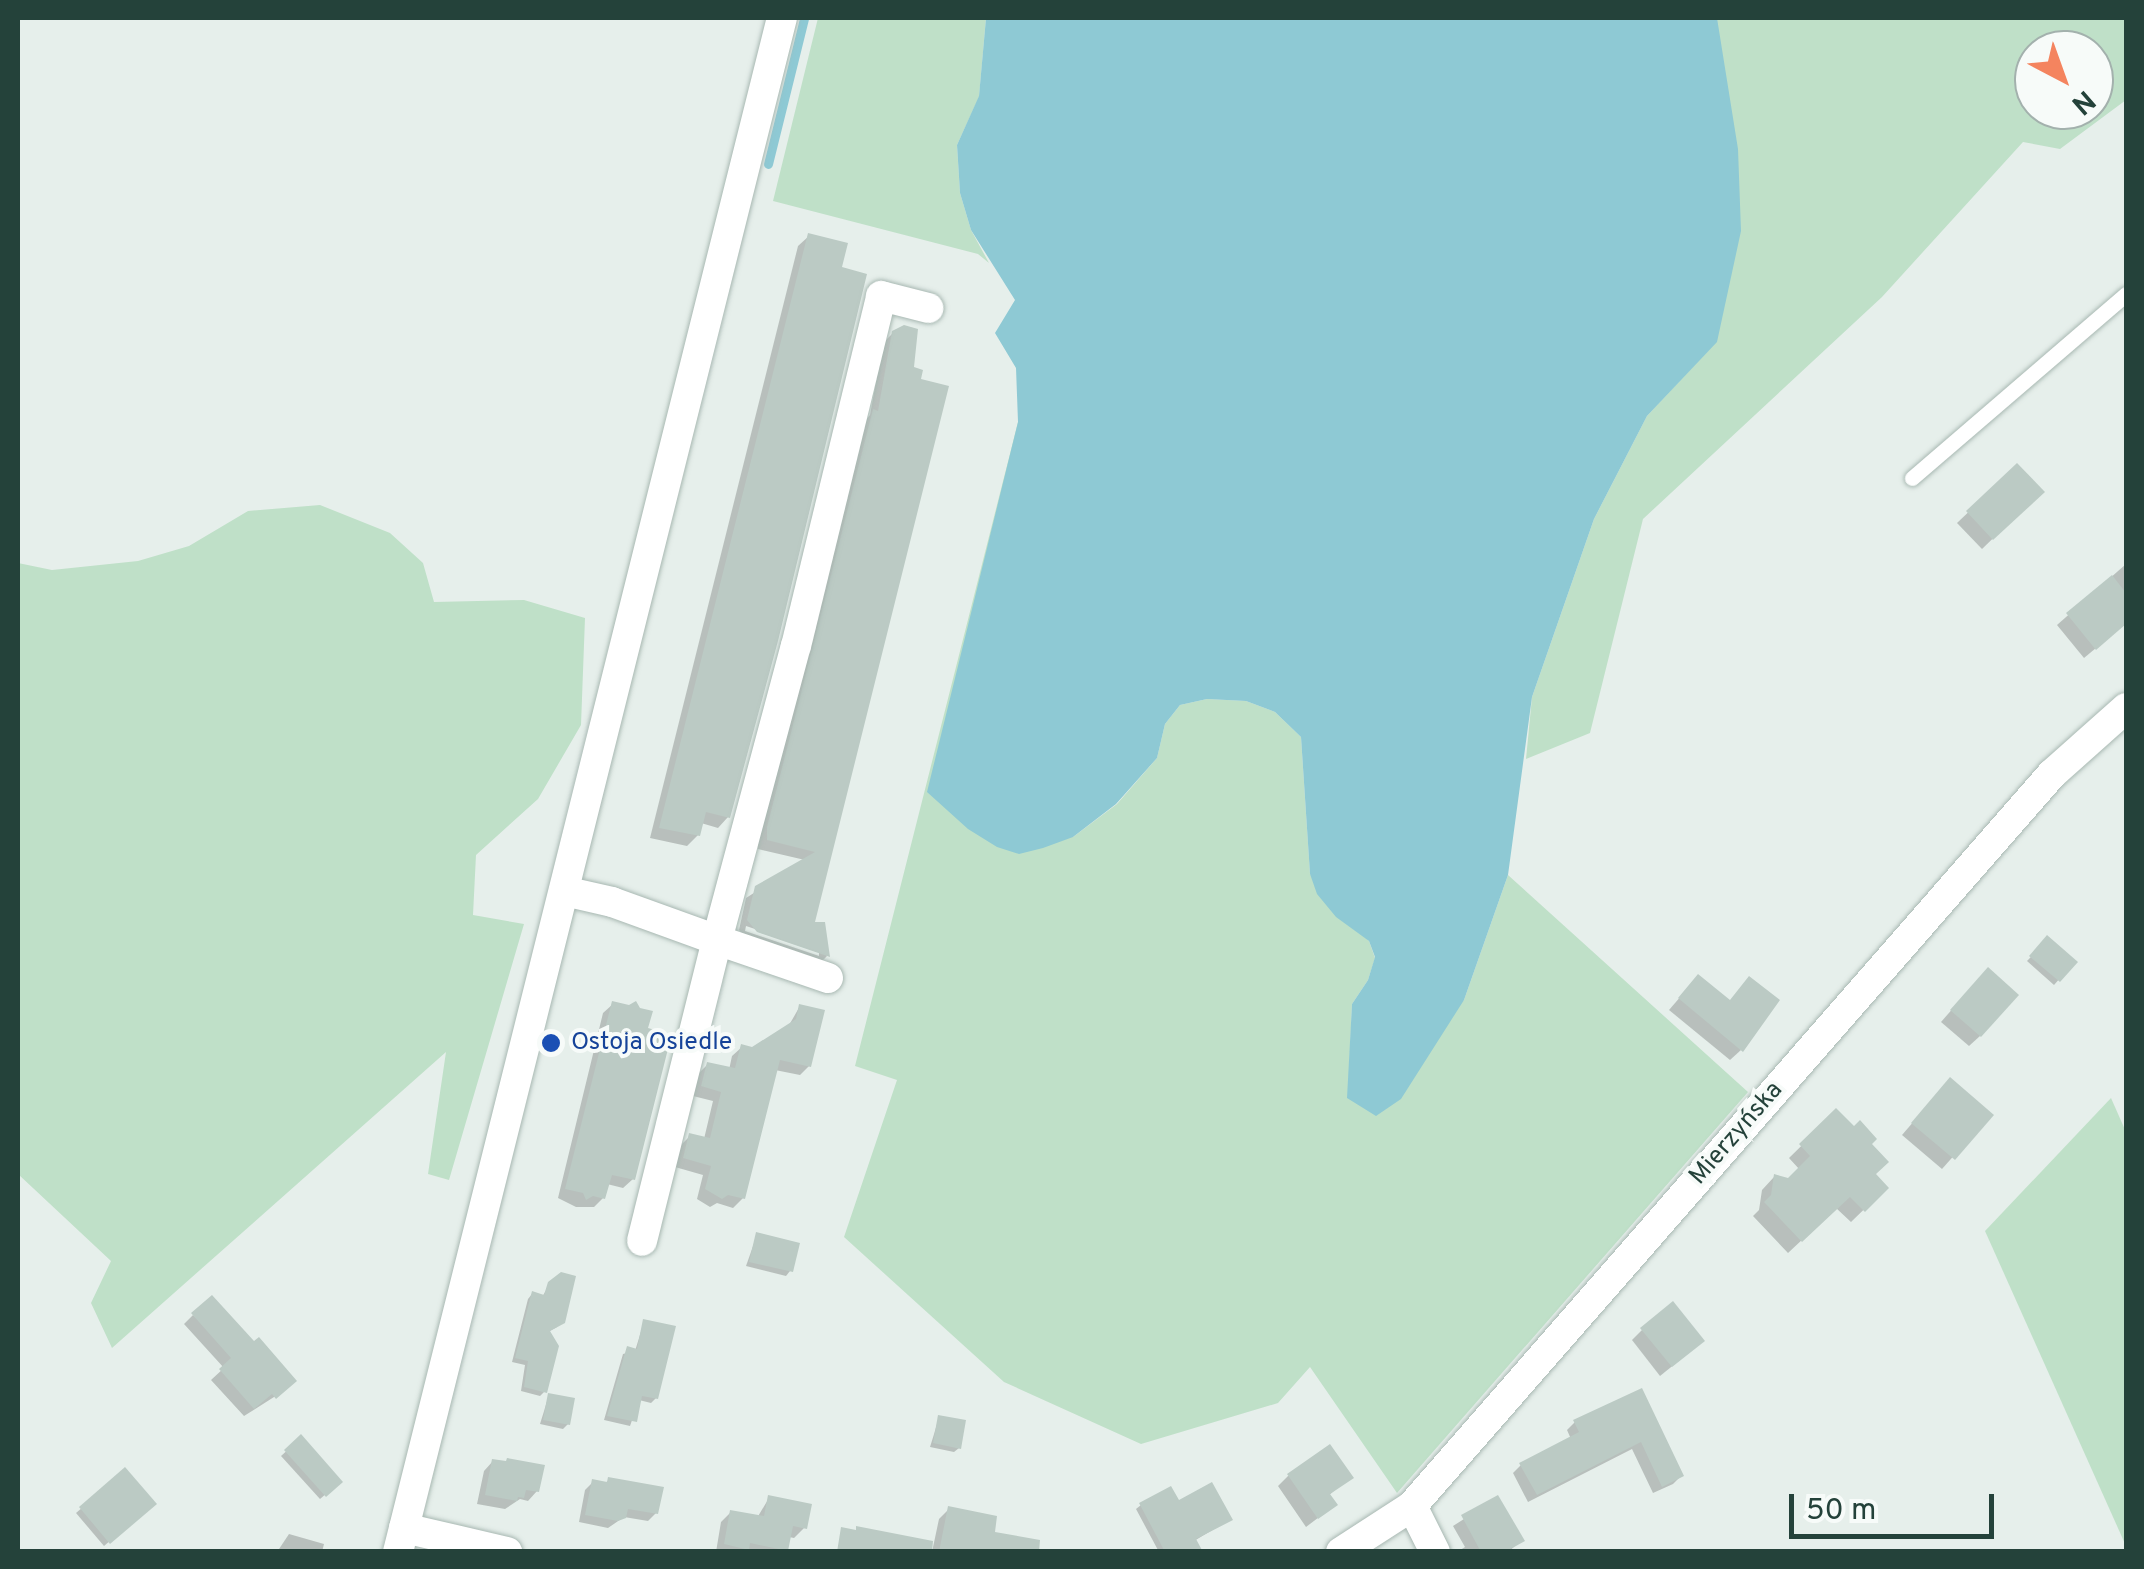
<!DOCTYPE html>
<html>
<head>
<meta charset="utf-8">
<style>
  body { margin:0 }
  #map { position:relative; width:2144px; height:1569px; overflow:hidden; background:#e6efeb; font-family:Overpass,sans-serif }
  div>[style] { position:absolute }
  .green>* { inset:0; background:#bfe0c8 }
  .water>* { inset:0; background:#8ec9d4 }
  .shadow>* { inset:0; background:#0003 }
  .stream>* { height:9px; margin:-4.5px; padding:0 4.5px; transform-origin:4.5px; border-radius:4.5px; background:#8ec9d4 }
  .building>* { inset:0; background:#bbcac4 }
  .roads { filter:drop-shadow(0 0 2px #a8b8b2) drop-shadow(0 0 2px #a8b8b2) }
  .lane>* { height:15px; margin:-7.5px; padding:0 7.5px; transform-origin:7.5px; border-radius:7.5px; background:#fff }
  .street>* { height:30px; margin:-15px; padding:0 15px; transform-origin:15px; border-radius:15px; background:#fff }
  .secondary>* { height:30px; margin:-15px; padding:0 15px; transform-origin:15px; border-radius:15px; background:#fff }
  .dots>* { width:28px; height:28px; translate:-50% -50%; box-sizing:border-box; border:5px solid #f7fbf9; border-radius:50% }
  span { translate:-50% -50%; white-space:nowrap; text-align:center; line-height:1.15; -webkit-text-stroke:8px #f7fbf9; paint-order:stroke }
  .transit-label { font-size:25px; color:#164399 }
  .left { translate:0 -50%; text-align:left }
  .street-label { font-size:25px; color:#24423a }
  .frame { position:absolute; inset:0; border:20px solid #24423a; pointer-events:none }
  .north { position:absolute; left:2014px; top:30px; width:100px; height:100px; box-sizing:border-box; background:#f7fbf9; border:2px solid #a3b1ad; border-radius:50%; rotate:139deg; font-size:28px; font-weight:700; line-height:40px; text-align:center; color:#24423a }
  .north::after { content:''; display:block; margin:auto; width:35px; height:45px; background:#f4845f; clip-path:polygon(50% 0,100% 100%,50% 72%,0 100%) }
  .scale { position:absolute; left:1789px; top:1494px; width:205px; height:45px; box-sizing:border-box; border:5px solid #24423a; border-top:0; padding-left:12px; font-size:30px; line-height:35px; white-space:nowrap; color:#24423a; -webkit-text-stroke:8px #f7fbf9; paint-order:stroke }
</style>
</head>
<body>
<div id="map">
  <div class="green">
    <i style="clip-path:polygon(818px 18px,986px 18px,979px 97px,957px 145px,960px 193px,971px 230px,989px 263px,978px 254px,773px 201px)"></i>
    <i style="clip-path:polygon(evenodd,1717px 18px,2126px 18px,2126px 100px,2060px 149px,2023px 142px,1882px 297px,1643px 519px,1590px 733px,1526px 759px,1532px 697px,1594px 519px,1647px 416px,1716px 342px,1717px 18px,2034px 50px,2094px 50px,2094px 110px,2034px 110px,2034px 50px)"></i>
    <i style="clip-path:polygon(1018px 422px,1073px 837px,1117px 804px,1157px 758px,1165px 724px,1180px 705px,1207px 699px,1246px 701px,1275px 712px,1301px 737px,1310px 874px,1369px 941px,1375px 958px,1368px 980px,1352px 1004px,1348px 1098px,1464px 1000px,1508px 875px,1748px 1092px,1397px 1493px,1310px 1367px,1278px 1403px,1141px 1444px,1004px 1382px,844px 1237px,897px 1080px,855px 1066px)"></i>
    <i style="clip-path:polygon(320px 505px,390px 533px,423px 563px,434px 602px,524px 600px,585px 618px,581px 725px,538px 799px,476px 855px,473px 915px,524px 924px,449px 1180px,428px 1174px,446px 1052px,112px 1348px,91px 1303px,111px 1261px,18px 1174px,18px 563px,52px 570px,138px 561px,189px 546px,248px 511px)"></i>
    <i style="clip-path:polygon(2111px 1098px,2126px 1132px,2126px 1546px,1985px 1231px)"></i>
  </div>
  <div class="water">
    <i style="clip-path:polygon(986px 18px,1717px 18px,1738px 149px,1741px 231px,1717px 342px,1647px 416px,1594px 519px,1532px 697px,1508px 875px,1464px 1000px,1401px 1099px,1376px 1116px,1347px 1098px,1352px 1004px,1368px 980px,1375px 957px,1369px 941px,1336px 917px,1317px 894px,1310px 874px,1301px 737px,1275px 712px,1246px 701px,1207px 699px,1180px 705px,1165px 724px,1157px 758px,1116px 804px,1073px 837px,1043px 848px,1019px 854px,997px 847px,968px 829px,927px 792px,1018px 422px,1016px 368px,995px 333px,1015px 300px,971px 230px,960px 193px,957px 145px,979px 96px)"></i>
  </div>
  <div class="shadow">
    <i style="clip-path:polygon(809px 236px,728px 817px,718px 828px,701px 823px,698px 835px,687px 846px,650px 838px,798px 246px)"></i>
    <i style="clip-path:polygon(evenodd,893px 333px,812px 925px,827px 956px,818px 965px,748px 941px,739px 930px,746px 898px,805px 860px,758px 849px,758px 839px,864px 422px,870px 415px,883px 343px,893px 333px,746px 926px,819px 950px,819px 956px,745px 931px,746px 926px)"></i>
    <i style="clip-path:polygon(2017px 466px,2041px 492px,1982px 549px,1957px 523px)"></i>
    <i style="clip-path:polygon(2126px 564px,2126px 623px,2084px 658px,2057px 625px)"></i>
    <i style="clip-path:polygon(2048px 939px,2074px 962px,2054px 985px,2027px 961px)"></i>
    <i style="clip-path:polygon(1977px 981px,1980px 1036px,1969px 1046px,1941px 1022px)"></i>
    <i style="clip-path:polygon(1688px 988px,1741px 1050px,1730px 1060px,1669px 1010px)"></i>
    <i style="clip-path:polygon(613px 1004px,633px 1179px,623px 1188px,607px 1184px,603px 1198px,594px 1207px,576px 1207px,558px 1198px,603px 1013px)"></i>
    <i style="clip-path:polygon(800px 1006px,809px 1066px,800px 1075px,775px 1070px,743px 1198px,733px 1208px,717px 1203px,710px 1207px,697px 1199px,703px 1175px,675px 1167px,680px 1146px,690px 1136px,704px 1139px,713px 1101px,693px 1096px,698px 1074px,708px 1064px,729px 1070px,732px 1056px,742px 1047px,752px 1049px,788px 1027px)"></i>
    <i style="clip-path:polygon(1940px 1091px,1990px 1115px,1942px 1169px,1902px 1135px)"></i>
    <i style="clip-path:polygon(1836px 1112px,1868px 1144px,1873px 1175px,1886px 1188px,1851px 1222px,1836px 1208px,1788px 1253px,1753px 1216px,1759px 1210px,1762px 1190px,1774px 1177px,1788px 1181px,1800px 1170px,1789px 1158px)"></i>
    <i style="clip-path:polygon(757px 1235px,790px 1271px,786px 1276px,746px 1266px)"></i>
    <i style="clip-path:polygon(550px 1284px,557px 1327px,548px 1332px,545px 1391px,540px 1396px,521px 1391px,525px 1365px,512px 1362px,528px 1299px,532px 1294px,542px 1297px)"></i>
    <i style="clip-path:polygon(193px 1315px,285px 1390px,244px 1416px,211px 1380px,224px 1368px,184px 1324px)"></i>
    <i style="clip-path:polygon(644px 1322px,656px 1398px,651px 1403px,639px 1400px,630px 1426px,604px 1420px,623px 1354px,635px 1351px)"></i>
    <i style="clip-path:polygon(1642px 1330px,1691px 1351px,1660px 1376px,1632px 1340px)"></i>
    <i style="clip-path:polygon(1641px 1391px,1681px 1476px,1673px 1484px,1653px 1493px,1632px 1449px,1528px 1502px,1513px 1473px,1521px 1465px,1571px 1439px,1567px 1430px,1575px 1422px)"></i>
    <i style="clip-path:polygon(549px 1395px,568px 1424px,563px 1429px,540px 1424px)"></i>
    <i style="clip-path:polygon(939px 1418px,959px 1448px,954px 1452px,930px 1447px)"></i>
    <i style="clip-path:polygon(301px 1438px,340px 1482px,320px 1499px,281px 1456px)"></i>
    <i style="clip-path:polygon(493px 1461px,537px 1491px,528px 1501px,520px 1499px,505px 1509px,477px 1504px,484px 1471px)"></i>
    <i style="clip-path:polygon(125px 1471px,153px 1504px,104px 1546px,76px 1513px)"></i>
    <i style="clip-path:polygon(1288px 1476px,1350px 1477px,1328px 1496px,1335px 1505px,1306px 1527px,1278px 1486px)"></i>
    <i style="clip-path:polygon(609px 1480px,656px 1513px,648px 1521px,624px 1517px,608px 1528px,579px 1522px,585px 1490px,593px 1482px,604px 1484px)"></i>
    <i style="clip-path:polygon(769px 1498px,804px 1528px,794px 1538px,789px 1537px,786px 1550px,716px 1552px,721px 1522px,731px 1512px,757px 1518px)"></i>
    <i style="clip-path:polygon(1497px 1498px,1522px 1540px,1508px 1552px,1457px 1552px,1465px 1547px,1453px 1526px)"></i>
    <i style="clip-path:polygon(1178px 1504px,1229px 1520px,1194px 1541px,1200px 1552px,1159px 1552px,1136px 1509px,1141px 1505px)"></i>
    <i style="clip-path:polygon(949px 1509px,988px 1552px,932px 1552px,939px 1519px)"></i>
    <i style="clip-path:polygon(289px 1534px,324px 1544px,322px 1552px,277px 1552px)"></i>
  </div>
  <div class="stream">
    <i style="left:768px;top:164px;width:150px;rotate:-76.1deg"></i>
  </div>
  <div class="building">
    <i style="clip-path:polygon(808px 233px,848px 243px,842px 267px,867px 274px,778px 641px,730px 818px,706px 812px,700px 836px,659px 828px)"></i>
    <i style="clip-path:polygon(904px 325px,918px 329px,914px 367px,923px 370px,921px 379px,949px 386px,815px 922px,825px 922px,830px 957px,757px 932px,747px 920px,755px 886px,815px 852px,767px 840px,767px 827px,873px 409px,878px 411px,892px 331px)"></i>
    <i style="clip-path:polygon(2017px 463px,2045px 492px,1993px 540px,1966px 511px)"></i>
    <i style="clip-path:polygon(2112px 575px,2126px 593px,2126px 624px,2096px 650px,2066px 613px)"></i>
    <i style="clip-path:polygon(2047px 935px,2078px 962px,2060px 982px,2029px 956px)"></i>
    <i style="clip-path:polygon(1988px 967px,2019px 995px,1981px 1037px,1950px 1010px)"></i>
    <i style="clip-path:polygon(1698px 974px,1730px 1000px,1749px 976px,1780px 1000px,1743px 1052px,1678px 998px)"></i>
    <i style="clip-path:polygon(612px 1001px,629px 1005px,636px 1001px,640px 1008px,653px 1011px,648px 1028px,655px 1030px,654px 1037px,670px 1041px,635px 1180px,612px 1175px,605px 1199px,593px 1196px,586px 1200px,583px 1193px,565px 1189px)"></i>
    <i style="clip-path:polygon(799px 1004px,825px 1010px,811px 1067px,780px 1060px,745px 1199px,728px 1195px,722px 1199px,705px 1189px,711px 1166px,683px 1158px,689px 1133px,710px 1138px,721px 1092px,701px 1086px,707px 1062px,735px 1068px,741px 1044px,752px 1047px,796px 1019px)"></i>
    <i style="clip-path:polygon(1950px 1077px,1994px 1115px,1955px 1160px,1911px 1123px)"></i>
    <i style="clip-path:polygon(1836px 1108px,1854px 1126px,1860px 1120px,1877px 1139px,1872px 1144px,1889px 1162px,1876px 1174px,1889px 1188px,1865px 1212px,1850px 1197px,1802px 1242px,1764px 1202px,1771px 1195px,1774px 1174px,1788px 1178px,1810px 1156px,1799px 1144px)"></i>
    <i style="clip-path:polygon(756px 1232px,800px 1243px,793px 1272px,749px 1262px)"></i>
    <i style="clip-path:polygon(561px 1272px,576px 1276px,565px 1323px,550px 1331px,559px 1346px,547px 1393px,524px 1387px,528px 1361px,515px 1358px,532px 1291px,544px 1295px,548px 1282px)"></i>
    <i style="clip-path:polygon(212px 1295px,254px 1341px,259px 1337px,297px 1381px,276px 1399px,272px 1394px,254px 1409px,219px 1369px,231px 1358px,191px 1313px)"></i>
    <i style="clip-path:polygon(1673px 1301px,1705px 1341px,1672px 1367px,1640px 1328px)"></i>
    <i style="clip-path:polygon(643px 1319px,676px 1326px,658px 1399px,642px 1396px,637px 1422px,607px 1416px,627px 1346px,637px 1349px)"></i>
    <i style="clip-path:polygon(1642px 1388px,1684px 1476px,1662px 1487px,1641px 1442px,1537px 1495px,1519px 1463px,1579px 1432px,1573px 1420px)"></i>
    <i style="clip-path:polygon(548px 1393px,575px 1398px,570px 1425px,543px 1420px)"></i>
    <i style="clip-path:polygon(938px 1415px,966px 1420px,961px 1449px,933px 1443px)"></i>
    <i style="clip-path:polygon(301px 1434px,343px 1482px,326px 1497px,284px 1450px)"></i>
    <i style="clip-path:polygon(1330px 1444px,1354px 1478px,1330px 1494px,1338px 1505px,1318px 1519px,1287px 1474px)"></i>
    <i style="clip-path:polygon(507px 1458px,545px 1465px,539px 1492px,526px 1490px,524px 1498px,518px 1497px,517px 1501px,485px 1495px,492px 1459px,506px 1461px)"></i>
    <i style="clip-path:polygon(125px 1467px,157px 1504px,110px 1544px,79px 1507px)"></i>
    <i style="clip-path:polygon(608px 1477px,664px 1487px,658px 1514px,628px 1509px,626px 1518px,618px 1521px,585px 1515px,592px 1479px,607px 1482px)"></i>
    <i style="clip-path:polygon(1212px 1482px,1233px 1520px,1196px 1539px,1203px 1552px,1165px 1552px,1139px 1503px,1171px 1486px,1179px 1500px)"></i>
    <i style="clip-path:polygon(768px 1495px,812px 1504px,807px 1529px,793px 1526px,788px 1551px,750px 1543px,749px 1550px,724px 1544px,730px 1510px,764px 1516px)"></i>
    <i style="clip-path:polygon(1498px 1495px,1525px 1541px,1505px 1552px,1481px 1552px,1461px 1515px)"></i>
    <i style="clip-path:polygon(948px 1506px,997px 1516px,995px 1532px,1040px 1540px,1039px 1552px,939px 1552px)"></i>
    <i style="clip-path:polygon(856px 1526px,933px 1541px,932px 1552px,837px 1552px,841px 1527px,856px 1530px)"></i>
  </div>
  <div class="roads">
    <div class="lane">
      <i style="left:1912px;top:478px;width:282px;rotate:-40.7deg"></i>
    </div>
    <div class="street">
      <i style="left:564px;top:891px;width:49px;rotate:12.9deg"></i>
      <i style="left:612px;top:902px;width:112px;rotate:19.9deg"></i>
      <i style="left:717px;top:940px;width:310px;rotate:104deg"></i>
      <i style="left:828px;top:978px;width:117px;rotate:-161.1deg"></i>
      <i style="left:717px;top:940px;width:304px;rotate:-75deg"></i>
      <i style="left:796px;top:646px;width:360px;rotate:-76.3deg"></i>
      <i style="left:881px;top:296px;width:49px;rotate:14.3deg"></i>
      <i style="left:1412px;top:1506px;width:51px;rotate:63.4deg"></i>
      <i style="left:404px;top:1528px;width:106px;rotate:13.1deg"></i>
      <i style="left:1341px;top:1552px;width:85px;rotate:-32.9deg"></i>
      <i style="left:1412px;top:1506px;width:972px;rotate:-48.84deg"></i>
      <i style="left:2052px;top:774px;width:99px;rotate:-41.7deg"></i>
    </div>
    <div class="secondary">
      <i style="left:398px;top:1552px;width:1581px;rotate:-75.95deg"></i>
    </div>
  </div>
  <div class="dots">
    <i style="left:551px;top:1043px;background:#1a4fb4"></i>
  </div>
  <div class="transit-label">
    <span class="left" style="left:571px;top:1043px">Ostoja Osiedle</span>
  </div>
  <div class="street-label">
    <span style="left:1737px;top:1134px;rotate:-49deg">Mierzyńska</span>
  </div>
  <div class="frame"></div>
  <div class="north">N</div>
  <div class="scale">50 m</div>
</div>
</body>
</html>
